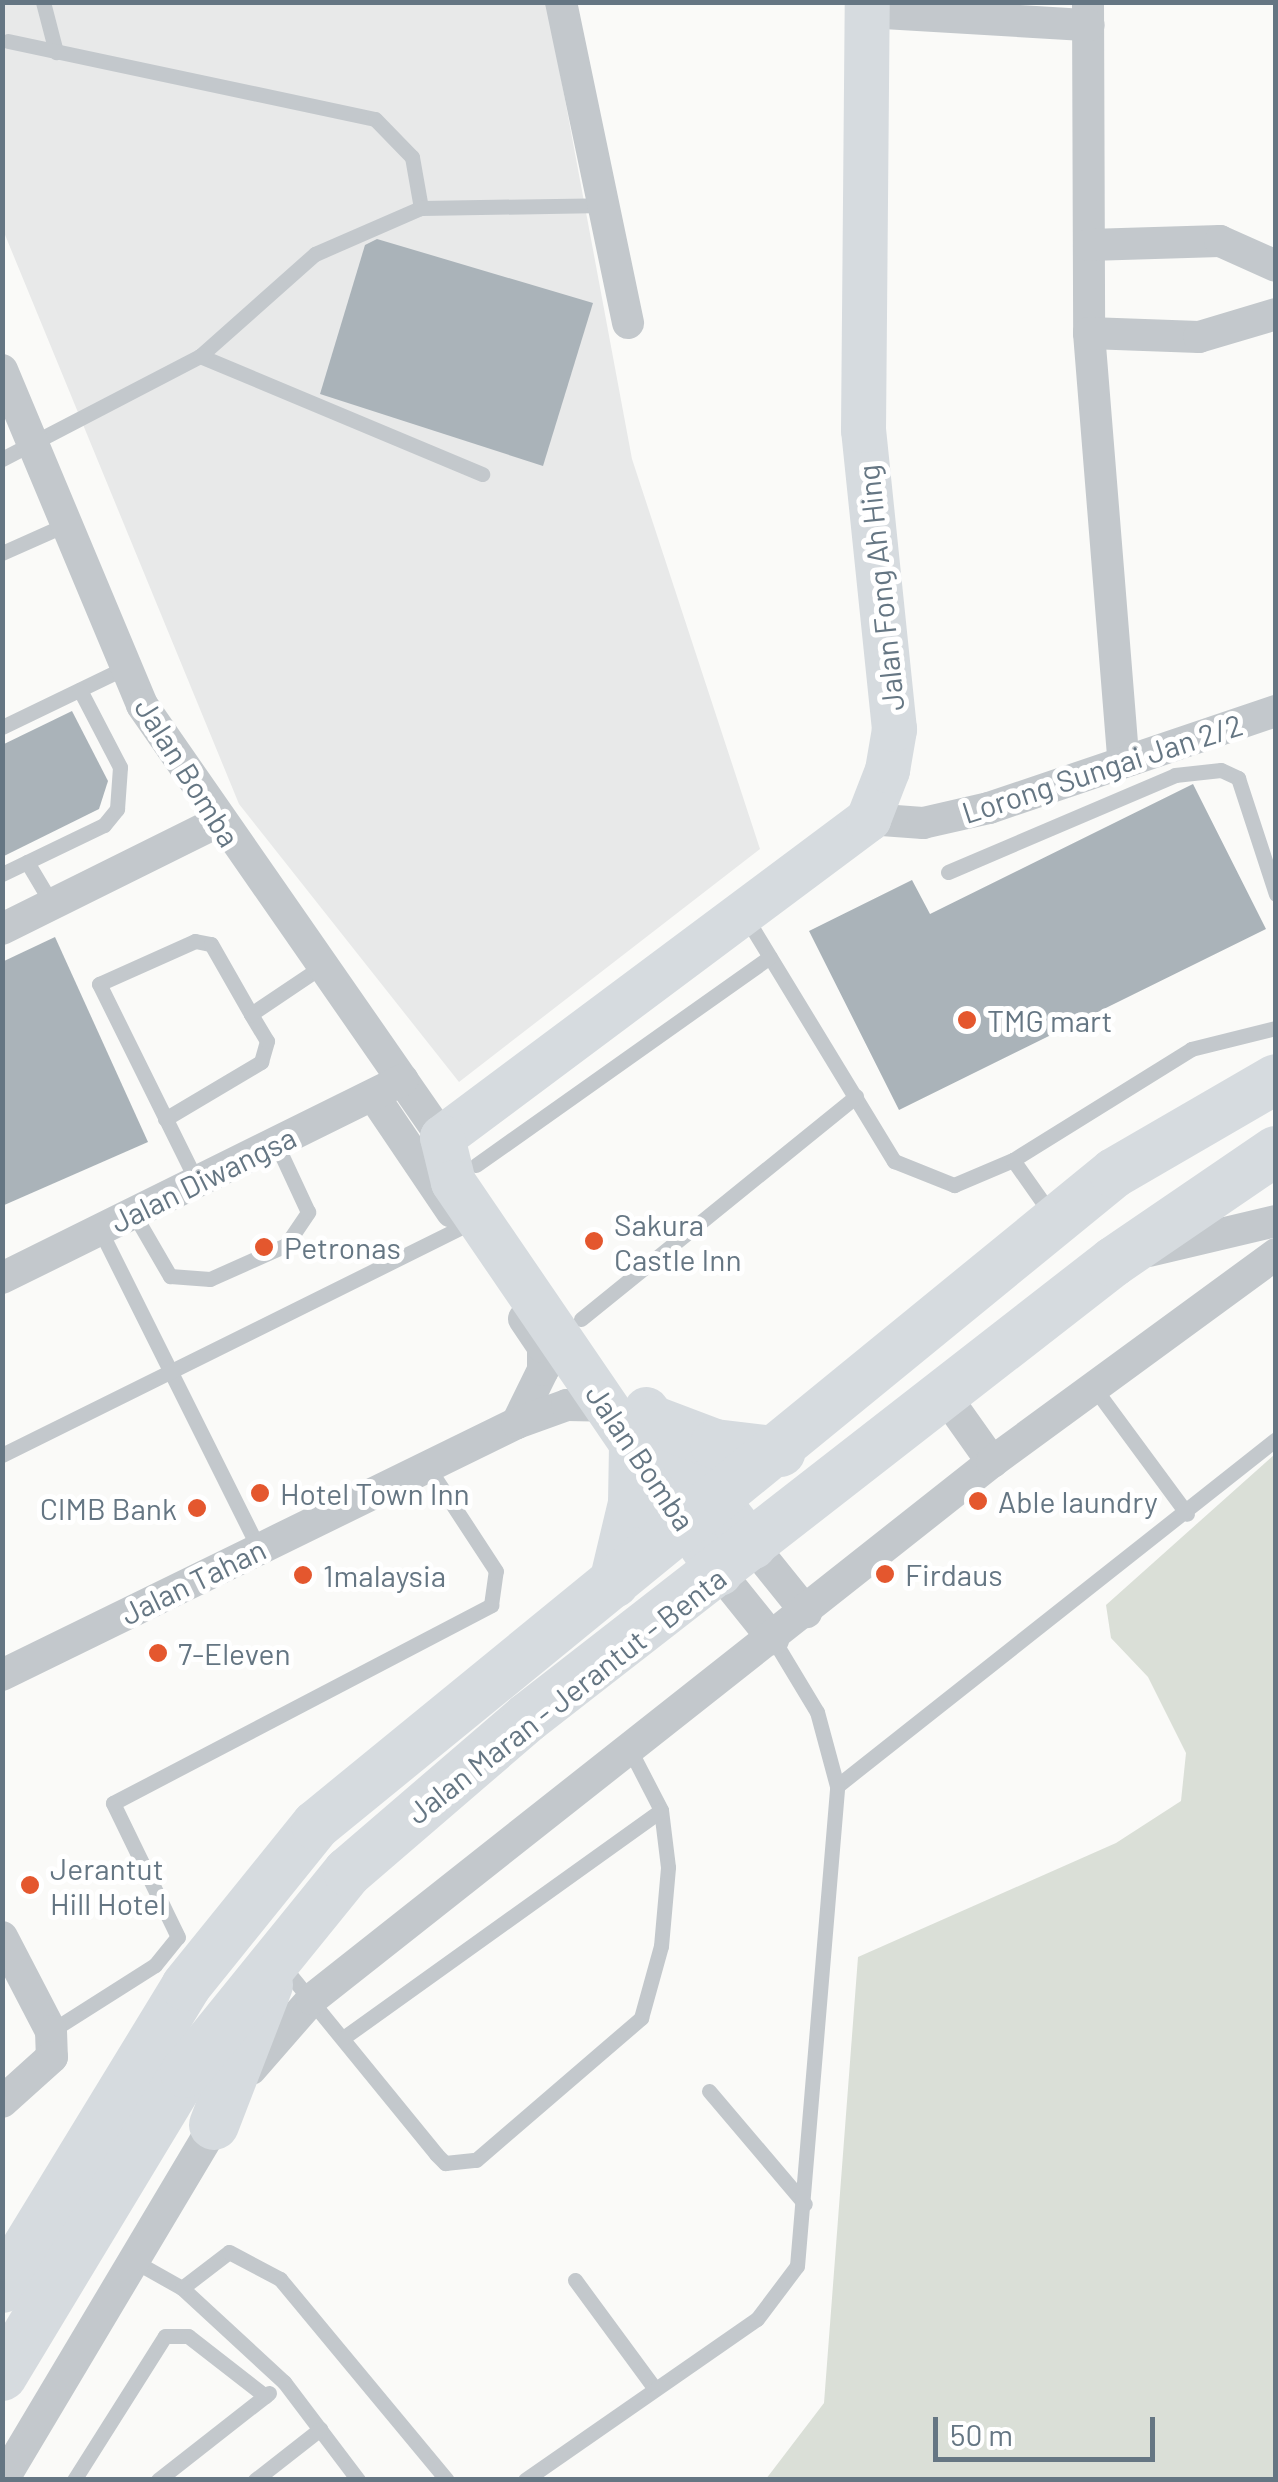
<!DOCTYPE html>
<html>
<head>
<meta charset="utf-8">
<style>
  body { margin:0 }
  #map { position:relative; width:1278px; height:2482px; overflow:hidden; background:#fafaf8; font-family:Barlow,sans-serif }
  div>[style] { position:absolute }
  .built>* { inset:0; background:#e8e9e9 }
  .green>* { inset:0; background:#dadfd7 }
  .building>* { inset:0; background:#aab3b9 }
  .lane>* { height:15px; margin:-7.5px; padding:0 7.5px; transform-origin:7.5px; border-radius:7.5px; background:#c3c8cc }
  .street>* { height:32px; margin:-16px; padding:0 16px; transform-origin:16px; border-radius:16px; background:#c3c8cc }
  .secondary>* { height:45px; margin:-22.5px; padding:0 22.5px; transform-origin:22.5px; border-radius:22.5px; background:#d6dbdf }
  .primary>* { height:50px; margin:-25px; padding:0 25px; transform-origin:25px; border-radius:25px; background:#d6dbdf }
  .dots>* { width:28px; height:28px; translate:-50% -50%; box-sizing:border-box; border:5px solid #fff; border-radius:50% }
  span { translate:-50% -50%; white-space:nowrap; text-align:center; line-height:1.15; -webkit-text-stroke:10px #fff; paint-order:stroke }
  .street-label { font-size:30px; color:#657683 }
  .poi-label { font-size:30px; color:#657683 }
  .left { translate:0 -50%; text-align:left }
  .right { translate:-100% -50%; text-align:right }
  .frame { position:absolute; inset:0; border:5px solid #657683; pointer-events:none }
  .scale { position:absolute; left:933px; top:2417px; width:222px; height:45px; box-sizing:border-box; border:5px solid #657683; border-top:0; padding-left:12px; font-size:30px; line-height:35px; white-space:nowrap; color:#657683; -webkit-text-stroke:8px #fff; paint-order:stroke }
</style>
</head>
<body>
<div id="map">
  <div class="built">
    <i style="clip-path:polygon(2px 3px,547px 3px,632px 459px,760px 849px,459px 1082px,239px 804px,3px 230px)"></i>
  </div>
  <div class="green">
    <i style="clip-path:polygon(1275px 1454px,1275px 2479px,766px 2479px,824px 2403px,858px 1957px,1116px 1843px,1181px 1801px,1186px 1753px,1148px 1677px,1111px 1638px,1106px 1605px)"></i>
  </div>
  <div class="building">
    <i style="clip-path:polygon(377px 239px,593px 303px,543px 466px,320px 394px,365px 245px)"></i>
    <i style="clip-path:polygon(72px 711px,108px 781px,99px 809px,2px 857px,2px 745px)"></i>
    <i style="clip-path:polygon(1193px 784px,1266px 929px,899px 1110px,809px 931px,912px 880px,930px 914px)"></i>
    <i style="clip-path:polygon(55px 937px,148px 1142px,2px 1206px,2px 962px)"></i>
  </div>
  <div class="lane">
    <i style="left:43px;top:2px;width:52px;rotate:75.4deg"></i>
    <i style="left:8px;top:41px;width:375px;rotate:12deg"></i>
    <i style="left:375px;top:119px;width:53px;rotate:45.8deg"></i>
    <i style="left:412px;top:157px;width:52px;rotate:80deg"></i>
    <i style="left:421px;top:208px;width:183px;rotate:-0.9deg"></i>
    <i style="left:200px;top:356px;width:306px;rotate:22.7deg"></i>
    <i style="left:2px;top:459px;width:223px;rotate:-27.5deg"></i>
    <i style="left:200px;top:356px;width:154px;rotate:-41.6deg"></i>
    <i style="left:315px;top:254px;width:116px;rotate:-23.5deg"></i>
    <i style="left:2px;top:553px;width:71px;rotate:-24deg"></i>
    <i style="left:2px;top:727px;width:141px;rotate:-25.7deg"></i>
    <i style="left:27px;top:862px;width:49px;rotate:59.2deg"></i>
    <i style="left:948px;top:872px;width:247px;rotate:-23.1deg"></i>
    <i style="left:1175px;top:775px;width:46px;rotate:-6.2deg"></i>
    <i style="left:1221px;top:770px;width:19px;rotate:25deg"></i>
    <i style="left:1238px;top:778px;width:122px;rotate:71.9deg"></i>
    <i style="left:2px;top:874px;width:113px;rotate:-25.7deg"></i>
    <i style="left:104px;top:825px;width:21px;rotate:-51deg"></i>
    <i style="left:117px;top:809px;width:42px;rotate:-85.9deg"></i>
    <i style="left:120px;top:767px;width:87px;rotate:-117.5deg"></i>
    <i style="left:745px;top:916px;width:287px;rotate:58.7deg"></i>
    <i style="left:894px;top:1161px;width:65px;rotate:21.8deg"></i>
    <i style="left:954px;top:1185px;width:64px;rotate:-23deg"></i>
    <i style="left:1013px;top:1160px;width:210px;rotate:-31.9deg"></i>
    <i style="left:1191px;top:1049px;width:88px;rotate:-13.9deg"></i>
    <i style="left:165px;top:1119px;width:112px;rotate:-30.7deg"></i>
    <i style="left:261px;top:1062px;width:22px;rotate:-74deg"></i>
    <i style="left:267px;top:1041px;width:31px;rotate:-121deg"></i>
    <i style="left:251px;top:1014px;width:84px;rotate:-33.9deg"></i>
    <i style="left:1013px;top:1160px;width:66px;rotate:54.9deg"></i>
    <i style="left:476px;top:1165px;width:360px;rotate:-35.3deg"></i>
    <i style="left:197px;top:1182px;width:221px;rotate:-116.3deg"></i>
    <i style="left:99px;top:984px;width:105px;rotate:-24.1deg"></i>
    <i style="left:195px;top:941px;width:16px;rotate:11deg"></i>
    <i style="left:211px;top:944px;width:81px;rotate:60.3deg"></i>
    <i style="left:134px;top:1214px;width:72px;rotate:59.9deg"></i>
    <i style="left:170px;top:1276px;width:40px;rotate:4.3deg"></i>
    <i style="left:210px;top:1279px;width:83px;rotate:-24.1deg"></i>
    <i style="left:286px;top:1245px;width:40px;rotate:-56deg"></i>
    <i style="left:308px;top:1212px;width:76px;rotate:-114.9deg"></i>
    <i style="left:100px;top:1230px;width:356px;rotate:63.5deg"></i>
    <i style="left:581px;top:1319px;width:354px;rotate:-39deg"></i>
    <i style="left:1095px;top:1389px;width:155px;rotate:53.6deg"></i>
    <i style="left:2px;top:1455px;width:513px;rotate:-26.37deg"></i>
    <i style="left:837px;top:1786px;width:560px;rotate:-38.32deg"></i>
    <i style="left:282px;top:1965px;width:244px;rotate:50.8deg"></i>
    <i style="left:436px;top:2154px;width:13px;rotate:45deg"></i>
    <i style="left:445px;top:2163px;width:31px;rotate:-6deg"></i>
    <i style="left:476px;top:2160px;width:218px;rotate:-40.7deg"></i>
    <i style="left:641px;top:2018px;width:75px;rotate:-74.5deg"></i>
    <i style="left:661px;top:1946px;width:79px;rotate:-84.9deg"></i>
    <i style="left:668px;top:1867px;width:57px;rotate:-97deg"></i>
    <i style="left:661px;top:1810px;width:68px;rotate:-117.3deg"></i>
    <i style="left:51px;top:2031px;width:123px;rotate:-32.4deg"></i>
    <i style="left:155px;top:1965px;width:36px;rotate:-51deg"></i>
    <i style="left:178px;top:1937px;width:149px;rotate:-115.9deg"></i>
    <i style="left:113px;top:1803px;width:427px;rotate:-27.6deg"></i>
    <i style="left:491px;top:1605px;width:34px;rotate:-82deg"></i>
    <i style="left:496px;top:1571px;width:124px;rotate:-123.2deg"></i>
    <i style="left:343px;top:2038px;width:391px;rotate:-35.6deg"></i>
    <i style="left:709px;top:2091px;width:148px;rotate:49.7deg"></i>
    <i style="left:134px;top:2261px;width:55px;rotate:29.4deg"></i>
    <i style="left:182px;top:2288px;width:139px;rotate:42.7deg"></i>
    <i style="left:284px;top:2382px;width:123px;rotate:52.9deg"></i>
    <i style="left:575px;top:2280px;width:135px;rotate:53.7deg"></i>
    <i style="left:182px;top:2288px;width:59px;rotate:-37.5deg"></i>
    <i style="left:229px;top:2252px;width:58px;rotate:27.9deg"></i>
    <i style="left:280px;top:2279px;width:261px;rotate:50.3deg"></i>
    <i style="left:74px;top:2480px;width:170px;rotate:-57.7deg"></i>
    <i style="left:165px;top:2336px;width:23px"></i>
    <i style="left:188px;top:2336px;width:98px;rotate:37.9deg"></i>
    <i style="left:158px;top:2480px;width:141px;rotate:-38.1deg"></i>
    <i style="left:255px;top:2480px;width:83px;rotate:-38.1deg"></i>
    <i style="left:525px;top:2480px;width:282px;rotate:-34.8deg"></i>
    <i style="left:757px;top:2319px;width:66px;rotate:-53deg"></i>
    <i style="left:797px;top:2266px;width:482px;rotate:-85.2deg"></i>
    <i style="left:837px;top:1786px;width:77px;rotate:-105.1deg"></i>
    <i style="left:817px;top:1712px;width:85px;rotate:-121.1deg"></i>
  </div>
  <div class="street">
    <i style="left:561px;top:2px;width:328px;rotate:78.2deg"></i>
    <i style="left:1088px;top:2px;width:331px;rotate:89.8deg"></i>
    <i style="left:1089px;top:333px;width:427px;rotate:85.4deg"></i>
    <i style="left:867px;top:12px;width:222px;rotate:3.4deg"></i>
    <i style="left:1089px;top:245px;width:131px;rotate:-1.7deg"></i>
    <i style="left:1220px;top:241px;width:61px;rotate:24.1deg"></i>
    <i style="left:1089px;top:333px;width:110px;rotate:2.1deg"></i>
    <i style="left:1199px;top:337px;width:80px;rotate:-16.6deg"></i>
    <i style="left:2px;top:370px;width:363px;rotate:67.3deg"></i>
    <i style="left:142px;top:705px;width:526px;rotate:55.22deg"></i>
    <i style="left:868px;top:819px;width:55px;rotate:4.2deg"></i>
    <i style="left:923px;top:823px;width:68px;rotate:-12.8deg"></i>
    <i style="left:989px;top:808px;width:303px;rotate:-18.7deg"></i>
    <i style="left:2px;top:929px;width:239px;rotate:-26.4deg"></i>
    <i style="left:373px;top:1095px;width:141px;rotate:56deg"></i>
    <i style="left:1149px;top:1251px;width:130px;rotate:-13.3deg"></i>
    <i style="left:2px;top:1278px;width:447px;rotate:-26.3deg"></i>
    <i style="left:946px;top:1397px;width:80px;rotate:54.7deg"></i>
    <i style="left:517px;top:1423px;width:59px;rotate:-63.9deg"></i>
    <i style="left:543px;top:1370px;width:23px;rotate:-90deg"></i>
    <i style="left:543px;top:1347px;width:34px;rotate:-124deg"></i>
    <i style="left:753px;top:1546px;width:85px;rotate:51.2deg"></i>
    <i style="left:720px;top:1573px;width:85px;rotate:51.2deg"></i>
    <i style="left:2px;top:1675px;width:573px;rotate:-26.07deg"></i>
    <i style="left:517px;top:1423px;width:53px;rotate:-19.8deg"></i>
    <i style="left:567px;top:1405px;width:39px;rotate:1deg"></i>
    <i style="left:2px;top:1937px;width:106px;rotate:62.5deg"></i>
    <i style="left:51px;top:2031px;width:26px;rotate:88deg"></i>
    <i style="left:52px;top:2057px;width:67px;rotate:138deg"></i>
    <i style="left:251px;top:2069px;width:93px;rotate:-48.9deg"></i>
    <i style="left:312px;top:1999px;width:866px;rotate:-38.3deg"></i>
    <i style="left:992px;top:1462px;width:352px;rotate:-36.2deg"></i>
    <i style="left:3px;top:2480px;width:431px;rotate:-59.2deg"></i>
  </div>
  <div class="secondary">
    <i style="left:442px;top:1137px;width:532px;rotate:-36.74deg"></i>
    <i style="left:868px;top:819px;width:53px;rotate:-68.8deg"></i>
    <i style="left:887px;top:770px;width:42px;rotate:-80.3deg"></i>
    <i style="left:894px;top:729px;width:301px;rotate:-95.9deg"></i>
    <i style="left:863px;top:430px;width:428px;rotate:-89.5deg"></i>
    <i style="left:442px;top:1137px;width:46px;rotate:76.3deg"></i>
    <i style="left:453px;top:1182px;width:473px;rotate:55.7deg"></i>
    <i style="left:646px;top:1409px;width:174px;rotate:52deg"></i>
  </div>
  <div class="primary">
    <i style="left:654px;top:1421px;width:65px;rotate:20.7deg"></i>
    <i style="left:715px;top:1444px;width:66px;rotate:6.9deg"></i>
    <i style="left:614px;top:1583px;width:82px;rotate:-76.6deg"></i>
    <i style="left:633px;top:1503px;width:56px;rotate:-89deg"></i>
    <i style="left:214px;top:2125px;width:150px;rotate:-68.9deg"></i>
    <i style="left:2px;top:2288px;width:354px;rotate:-58.6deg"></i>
    <i style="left:186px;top:1986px;width:207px;rotate:-51.1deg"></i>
    <i style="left:316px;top:1825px;width:1030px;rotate:-39.25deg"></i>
    <i style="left:1114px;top:1173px;width:187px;rotate:-30.1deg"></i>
    <i style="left:2px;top:2376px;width:354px;rotate:-58.9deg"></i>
    <i style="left:185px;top:2073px;width:259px;rotate:-51deg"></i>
    <i style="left:348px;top:1872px;width:236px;rotate:-40.7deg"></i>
    <i style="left:527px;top:1718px;width:743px;rotate:-37.89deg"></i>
    <i style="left:1113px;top:1262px;width:197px;rotate:-34.3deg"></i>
  </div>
  <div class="dots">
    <i style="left:967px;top:1020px;background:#e4572e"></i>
    <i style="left:594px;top:1241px;background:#e4572e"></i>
    <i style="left:264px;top:1247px;background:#e4572e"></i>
    <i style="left:260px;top:1493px;background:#e4572e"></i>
    <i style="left:978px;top:1501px;background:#e4572e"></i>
    <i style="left:197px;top:1508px;background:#e4572e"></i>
    <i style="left:885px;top:1574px;background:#e4572e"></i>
    <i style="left:303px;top:1575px;background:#e4572e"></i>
    <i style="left:158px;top:1653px;background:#e4572e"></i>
    <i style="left:30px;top:1885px;background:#e4572e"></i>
  </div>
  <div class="street-label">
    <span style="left:880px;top:588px;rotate:-96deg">Jalan Fong Ah Hing</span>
    <span style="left:1102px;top:768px;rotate:-18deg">Lorong Sungai Jan 2/2</span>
    <span style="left:188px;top:772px;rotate:58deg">Jalan Bomba</span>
    <span style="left:203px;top:1179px;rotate:-26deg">Jalan Diwangsa</span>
    <span style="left:641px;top:1457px;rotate:56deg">Jalan Bomba</span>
    <span style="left:193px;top:1581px;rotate:-26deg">Jalan Tahan</span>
    <span style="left:566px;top:1695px;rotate:-38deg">Jalan Maran - Jerantut - Benta</span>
  </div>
  <div class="poi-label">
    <span class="left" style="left:987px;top:1020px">TMG mart</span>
    <span class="left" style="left:614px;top:1241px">Sakura<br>Castle Inn</span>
    <span class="left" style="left:284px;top:1247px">Petronas</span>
    <span class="left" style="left:280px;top:1493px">Hotel Town Inn</span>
    <span class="left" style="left:998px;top:1501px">Able laundry</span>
    <span class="right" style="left:177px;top:1508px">CIMB Bank</span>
    <span class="left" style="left:905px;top:1574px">Firdaus</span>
    <span class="left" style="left:323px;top:1575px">1malaysia</span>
    <span class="left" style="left:178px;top:1653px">7-Eleven</span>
    <span class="left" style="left:50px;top:1885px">Jerantut<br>Hill Hotel</span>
  </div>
  <div class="frame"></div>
  <div class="scale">50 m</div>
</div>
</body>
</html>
